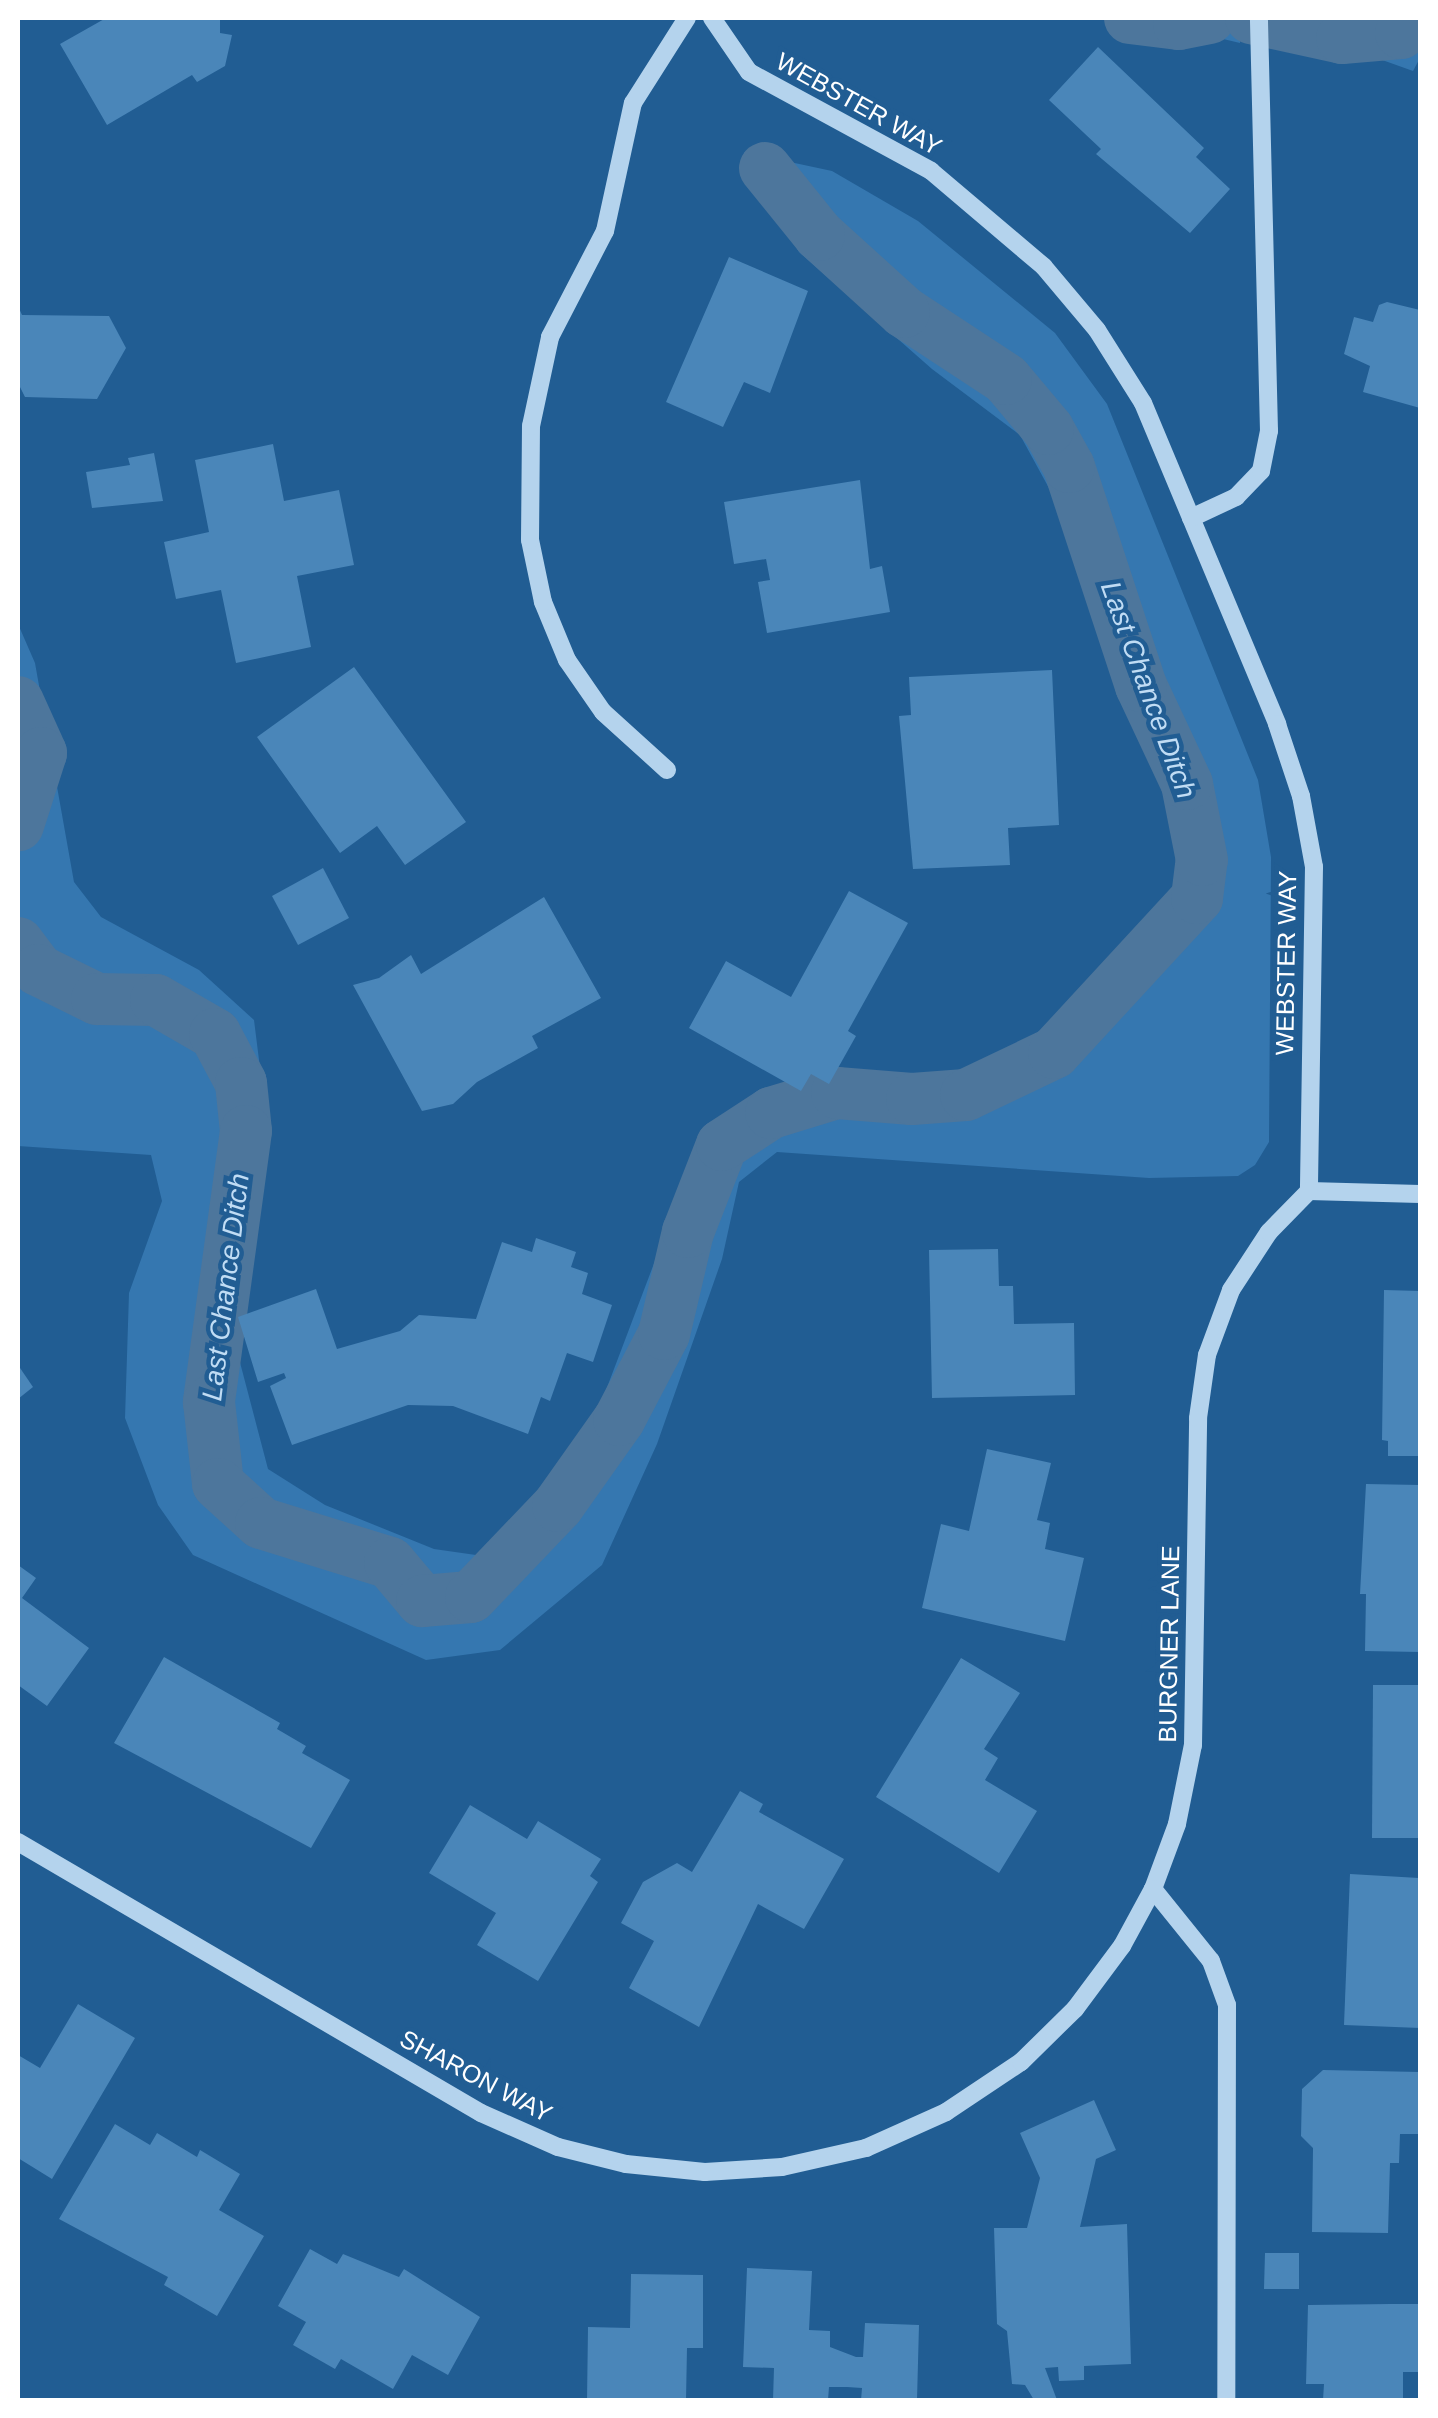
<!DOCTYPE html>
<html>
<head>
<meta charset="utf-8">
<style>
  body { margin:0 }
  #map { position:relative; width:1438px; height:2418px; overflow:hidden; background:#215d93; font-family:Helvetica,sans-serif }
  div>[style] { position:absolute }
  .green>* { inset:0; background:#3577b0 }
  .canal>* { height:52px; margin:-26px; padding:0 26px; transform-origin:26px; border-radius:26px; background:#4d769c }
  .building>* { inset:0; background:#4a86b9 }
  .minor>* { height:18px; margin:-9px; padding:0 9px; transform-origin:9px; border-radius:9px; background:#b4d3ed }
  span { translate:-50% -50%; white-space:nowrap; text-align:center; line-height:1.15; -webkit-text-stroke:9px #215d93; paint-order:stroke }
  .street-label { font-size:25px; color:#fff }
  .water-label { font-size:28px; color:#c0dcf4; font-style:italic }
  .frame { position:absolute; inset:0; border:20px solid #fff; pointer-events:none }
</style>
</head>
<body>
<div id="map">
  <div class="green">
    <i style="clip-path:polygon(1127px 18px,1241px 18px,1240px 43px,1160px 24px)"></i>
    <i style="clip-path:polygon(1289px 18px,1420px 18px,1420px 58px,1413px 71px,1290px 27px)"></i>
    <i style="clip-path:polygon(744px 152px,832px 171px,918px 221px,1055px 333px,1107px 404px,1258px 780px,1271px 857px,1269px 1142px,1255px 1165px,1238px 1176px,1149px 1178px,777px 1152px,739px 1182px,722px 1259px,657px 1444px,602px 1565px,500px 1650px,426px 1660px,193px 1555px,158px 1505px,125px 1418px,129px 1293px,162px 1201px,151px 1155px,18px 1146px,18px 624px,35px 663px,74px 882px,101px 917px,199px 970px,254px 1020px,266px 1116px,232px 1332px,268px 1469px,325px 1505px,434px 1549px,483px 1556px,547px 1499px,603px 1398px,697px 1150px,814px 1086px,935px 1095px,986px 1076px,1074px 1023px,1188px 893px,1191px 835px,1074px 534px,1020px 435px,932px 369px,799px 252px)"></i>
  </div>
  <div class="canal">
    <i style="left:1130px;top:18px;width:49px;rotate:7deg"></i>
    <i style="left:1179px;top:24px;width:31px;rotate:-11deg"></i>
    <i style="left:1251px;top:18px;width:93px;rotate:12.4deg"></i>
    <i style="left:1342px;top:38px;width:59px;rotate:-4.8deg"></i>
    <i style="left:1401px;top:33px;width:19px;rotate:-51deg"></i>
    <i style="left:18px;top:702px;width:56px;rotate:65.7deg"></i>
    <i style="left:41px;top:753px;width:76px;rotate:107.7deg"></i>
    <i style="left:18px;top:943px;width:34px;rotate:53deg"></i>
    <i style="left:38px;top:970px;width:66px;rotate:26.2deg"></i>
    <i style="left:97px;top:999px;width:59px;rotate:1deg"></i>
    <i style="left:156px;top:1000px;width:68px;rotate:30deg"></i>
    <i style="left:215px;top:1034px;width:55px;rotate:62deg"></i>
    <i style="left:241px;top:1083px;width:48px;rotate:84.1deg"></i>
    <i style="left:246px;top:1131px;width:274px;rotate:97.8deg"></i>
    <i style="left:209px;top:1402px;width:82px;rotate:83.7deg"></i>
    <i style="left:218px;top:1484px;width:58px;rotate:42.2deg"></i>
    <i style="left:261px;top:1523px;width:135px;rotate:17.2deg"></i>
    <i style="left:390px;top:1563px;width:50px;rotate:49.9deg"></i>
    <i style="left:422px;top:1601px;width:49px;rotate:-4.7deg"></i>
    <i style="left:471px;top:1597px;width:126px;rotate:-46.3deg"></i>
    <i style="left:558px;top:1506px;width:105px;rotate:-54.7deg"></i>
    <i style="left:619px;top:1420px;width:97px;rotate:-62.4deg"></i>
    <i style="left:664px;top:1334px;width:105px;rotate:-76.8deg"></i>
    <i style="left:688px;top:1232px;width:93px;rotate:-68.7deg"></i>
    <i style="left:722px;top:1145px;width:59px;rotate:-33.1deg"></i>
    <i style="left:771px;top:1113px;width:69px;rotate:-16.9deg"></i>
    <i style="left:837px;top:1093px;width:75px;rotate:4.6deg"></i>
    <i style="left:912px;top:1099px;width:54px;rotate:-4.2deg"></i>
    <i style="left:966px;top:1095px;width:98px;rotate:-25.5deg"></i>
    <i style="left:1054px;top:1053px;width:211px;rotate:-47.3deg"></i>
    <i style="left:1197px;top:898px;width:38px;rotate:-83deg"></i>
    <i style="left:1202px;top:860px;width:77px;rotate:-101.2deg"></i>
    <i style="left:1187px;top:784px;width:108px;rotate:-115.1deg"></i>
    <i style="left:1141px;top:686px;width:231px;rotate:-108.2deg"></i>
    <i style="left:1069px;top:467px;width:43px;rotate:-118.9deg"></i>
    <i style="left:1048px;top:429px;width:65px;rotate:-130deg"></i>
    <i style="left:1006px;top:379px;width:122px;rotate:-146.7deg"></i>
    <i style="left:904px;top:312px;width:115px;rotate:-137.8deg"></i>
    <i style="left:819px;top:235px;width:86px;rotate:-128.9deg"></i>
  </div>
  <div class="building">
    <i style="clip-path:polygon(106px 18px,220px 18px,220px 33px,232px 35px,225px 66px,197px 82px,192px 75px,107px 125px,60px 44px)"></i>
    <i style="clip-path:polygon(1098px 47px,1204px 148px,1196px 157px,1230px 189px,1190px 233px,1096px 154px,1101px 149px,1049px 100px)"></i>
    <i style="clip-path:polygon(729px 257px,808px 291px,770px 393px,744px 382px,723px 427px,666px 402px)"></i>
    <i style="clip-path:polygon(1387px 302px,1420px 310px,1420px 408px,1363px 392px,1370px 366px,1344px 354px,1354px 317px,1373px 322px,1379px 305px)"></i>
    <i style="clip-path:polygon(18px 306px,22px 315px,109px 316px,126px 348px,97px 399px,25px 397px,18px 383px)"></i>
    <i style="clip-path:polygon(273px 444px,284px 501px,339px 490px,354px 565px,297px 576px,311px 647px,236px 663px,221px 590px,176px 599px,164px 542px,209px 532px,195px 460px)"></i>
    <i style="clip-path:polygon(154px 453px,163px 501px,92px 508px,86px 472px,130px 465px,128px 458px)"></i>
    <i style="clip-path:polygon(860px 480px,870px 569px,882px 566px,890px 612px,767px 633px,758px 582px,770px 580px,766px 559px,734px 564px,724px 502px)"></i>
    <i style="clip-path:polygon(354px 667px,466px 822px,405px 865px,377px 826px,340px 853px,257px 737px)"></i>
    <i style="clip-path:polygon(1052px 670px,1059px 825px,1008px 828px,1010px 865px,913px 869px,899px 716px,911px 715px,909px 677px)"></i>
    <i style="clip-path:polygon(323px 868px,349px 918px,298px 945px,272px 896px)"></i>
    <i style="clip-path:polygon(849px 891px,908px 923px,848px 1031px,856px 1036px,829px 1084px,811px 1074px,801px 1091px,689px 1028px,726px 961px,791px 997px)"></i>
    <i style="clip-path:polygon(544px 897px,601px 998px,532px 1036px,538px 1048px,477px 1082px,453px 1104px,422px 1111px,353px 985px,379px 978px,411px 955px,421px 974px)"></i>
    <i style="clip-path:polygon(536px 1238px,576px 1252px,571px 1267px,588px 1273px,582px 1294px,612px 1305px,593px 1362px,567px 1353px,550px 1401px,541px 1397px,528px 1434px,453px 1406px,408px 1405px,292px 1445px,270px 1386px,286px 1378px,284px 1373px,258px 1382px,238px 1317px,316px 1289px,337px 1349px,400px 1331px,419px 1315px,476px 1319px,502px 1242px,532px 1252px)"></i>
    <i style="clip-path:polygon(998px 1249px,999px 1286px,1013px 1286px,1014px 1324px,1074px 1323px,1075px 1395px,932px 1398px,929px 1250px)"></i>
    <i style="clip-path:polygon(1384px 1290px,1420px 1291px,1420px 1456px,1388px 1456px,1388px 1441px,1382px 1440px)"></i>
    <i style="clip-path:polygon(18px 1365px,33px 1387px,18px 1399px)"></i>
    <i style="clip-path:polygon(987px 1449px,1051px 1463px,1037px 1520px,1050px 1523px,1045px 1549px,1084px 1558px,1065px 1641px,922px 1608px,941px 1524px,969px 1531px)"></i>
    <i style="clip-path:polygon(1366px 1484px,1420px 1485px,1420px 1652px,1365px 1651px,1366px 1594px,1360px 1594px)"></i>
    <i style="clip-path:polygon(18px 1565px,36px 1578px,22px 1598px,89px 1648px,47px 1706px,18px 1685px)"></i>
    <i style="clip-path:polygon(164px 1657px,280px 1723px,277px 1729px,306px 1746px,302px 1753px,350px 1780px,311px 1848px,114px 1743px)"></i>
    <i style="clip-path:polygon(961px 1658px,1020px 1693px,984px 1749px,998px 1758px,985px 1780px,1037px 1811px,999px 1873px,876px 1797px)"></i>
    <i style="clip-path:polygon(1373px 1685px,1420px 1685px,1420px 1838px,1372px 1838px)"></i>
    <i style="clip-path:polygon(740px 1791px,763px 1804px,759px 1812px,844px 1859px,804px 1929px,758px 1904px,699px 2027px,629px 1988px,654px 1941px,621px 1923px,643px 1882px,677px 1863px,692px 1872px)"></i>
    <i style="clip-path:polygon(470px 1805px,527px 1839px,538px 1821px,601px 1859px,590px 1876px,598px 1882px,538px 1981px,477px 1945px,496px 1913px,429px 1873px)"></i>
    <i style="clip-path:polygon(1350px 1874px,1419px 1878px,1420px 2028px,1344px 2025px)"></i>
    <i style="clip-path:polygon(78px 2004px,135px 2038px,52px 2179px,18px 2158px,18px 2055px,40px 2068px)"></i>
    <i style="clip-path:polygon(1323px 2070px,1420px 2072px,1420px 2134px,1400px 2134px,1399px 2163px,1390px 2163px,1388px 2233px,1312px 2232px,1313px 2148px,1301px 2136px,1302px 2089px)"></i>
    <i style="clip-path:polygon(1094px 2100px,1116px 2150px,1096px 2159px,1080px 2227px,1127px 2224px,1131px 2364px,1084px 2366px,1084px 2380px,1059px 2381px,1058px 2367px,1045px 2368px,1057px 2400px,1034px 2400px,1025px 2385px,1012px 2384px,1007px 2331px,997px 2324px,994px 2228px,1027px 2228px,1040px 2178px,1020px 2133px)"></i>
    <i style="clip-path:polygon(115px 2124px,150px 2145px,157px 2133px,197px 2157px,200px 2150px,240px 2174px,219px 2210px,264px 2236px,217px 2316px,164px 2285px,168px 2277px,59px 2219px)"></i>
    <i style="clip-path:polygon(310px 2249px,337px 2264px,343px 2254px,399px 2277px,404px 2269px,480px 2317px,448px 2375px,412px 2355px,393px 2389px,341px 2359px,335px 2369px,293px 2345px,306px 2322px,278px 2306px)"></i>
    <i style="clip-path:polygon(1265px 2253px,1299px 2253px,1299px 2289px,1264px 2289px)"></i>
    <i style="clip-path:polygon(747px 2268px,812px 2271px,809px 2330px,830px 2331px,830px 2347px,856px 2357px,863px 2357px,865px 2323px,919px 2325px,917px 2400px,861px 2400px,862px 2388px,847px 2387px,829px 2387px,828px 2400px,773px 2400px,774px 2368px,743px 2367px)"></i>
    <i style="clip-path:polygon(631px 2274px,703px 2275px,703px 2348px,687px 2348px,686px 2400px,587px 2400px,588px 2327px,630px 2328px)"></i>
    <i style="clip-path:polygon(1391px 2304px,1420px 2304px,1420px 2372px,1403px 2372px,1403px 2400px,1323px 2400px,1324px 2384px,1306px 2384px,1308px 2305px)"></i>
  </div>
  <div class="minor">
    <i style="left:712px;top:18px;width:65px;rotate:55.6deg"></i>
    <i style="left:749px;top:72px;width:207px;rotate:28.5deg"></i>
    <i style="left:931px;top:171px;width:148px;rotate:40.3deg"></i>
    <i style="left:1044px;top:267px;width:82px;rotate:49.9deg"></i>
    <i style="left:1097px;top:330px;width:86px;rotate:57.8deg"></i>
    <i style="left:1143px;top:403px;width:348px;rotate:67.3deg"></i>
    <i style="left:1277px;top:724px;width:76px;rotate:71.6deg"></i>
    <i style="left:1301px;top:796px;width:72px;rotate:79.6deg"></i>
    <i style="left:1314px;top:867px;width:324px;rotate:90.9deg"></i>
    <i style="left:1191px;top:518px;width:50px;rotate:-25deg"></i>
    <i style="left:1236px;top:497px;width:36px;rotate:-46deg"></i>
    <i style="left:1261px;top:471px;width:41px;rotate:-78.7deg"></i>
    <i style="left:1269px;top:431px;width:413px;rotate:-91.4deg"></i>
    <i style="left:667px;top:770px;width:86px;rotate:-137.8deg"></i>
    <i style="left:603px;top:712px;width:63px;rotate:-124.7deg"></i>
    <i style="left:567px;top:660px;width:63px;rotate:-112.5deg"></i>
    <i style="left:543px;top:602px;width:63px;rotate:-101.8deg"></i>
    <i style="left:530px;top:540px;width:114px;rotate:-89.5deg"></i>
    <i style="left:531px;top:426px;width:91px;rotate:-77.9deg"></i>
    <i style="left:550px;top:337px;width:119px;rotate:-62.6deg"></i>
    <i style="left:605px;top:231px;width:131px;rotate:-77.7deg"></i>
    <i style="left:633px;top:103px;width:101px;rotate:-57.6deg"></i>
    <i style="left:1309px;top:1191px;width:111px;rotate:1.5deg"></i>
    <i style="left:18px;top:1842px;width:536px;rotate:30.34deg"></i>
    <i style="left:481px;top:2113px;width:84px;rotate:23.8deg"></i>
    <i style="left:558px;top:2147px;width:70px;rotate:14deg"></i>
    <i style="left:626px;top:2164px;width:79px;rotate:5.8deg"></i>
    <i style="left:705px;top:2172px;width:77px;rotate:-3.7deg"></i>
    <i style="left:782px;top:2167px;width:86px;rotate:-12.7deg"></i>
    <i style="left:866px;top:2148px;width:88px;rotate:-24.2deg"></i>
    <i style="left:946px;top:2112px;width:90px;rotate:-33.7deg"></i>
    <i style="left:1021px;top:2062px;width:76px;rotate:-44.5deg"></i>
    <i style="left:1075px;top:2009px;width:79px;rotate:-53.3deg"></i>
    <i style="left:1122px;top:1946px;width:65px;rotate:-61.5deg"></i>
    <i style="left:1153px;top:1889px;width:69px;rotate:-69.7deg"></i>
    <i style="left:1177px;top:1824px;width:81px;rotate:-78.6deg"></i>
    <i style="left:1193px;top:1745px;width:327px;rotate:-89.1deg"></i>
    <i style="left:1198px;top:1418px;width:64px;rotate:-81.9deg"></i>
    <i style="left:1207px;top:1355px;width:69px;rotate:-69.7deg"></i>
    <i style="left:1231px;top:1290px;width:69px;rotate:-56.8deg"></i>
    <i style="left:1269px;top:1232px;width:57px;rotate:-45.7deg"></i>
    <i style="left:1153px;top:1889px;width:92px;rotate:51.1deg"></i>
    <i style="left:1211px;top:1961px;width:47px;rotate:70deg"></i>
    <i style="left:1227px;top:2005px;width:395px;rotate:90.1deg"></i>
  </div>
  <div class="street-label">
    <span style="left:859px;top:104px;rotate:29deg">WEBSTER WAY</span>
    <span style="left:1286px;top:963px;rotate:-89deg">WEBSTER WAY</span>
    <span style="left:1169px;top:1644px;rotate:-89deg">BURGNER LANE</span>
    <span style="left:476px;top:2076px;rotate:28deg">SHARON WAY</span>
  </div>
  <div class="water-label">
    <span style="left:1148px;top:690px;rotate:70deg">Last Chance Ditch</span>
    <span style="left:226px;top:1287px;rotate:-83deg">Last Chance Ditch</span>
  </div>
  <div class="frame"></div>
</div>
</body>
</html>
